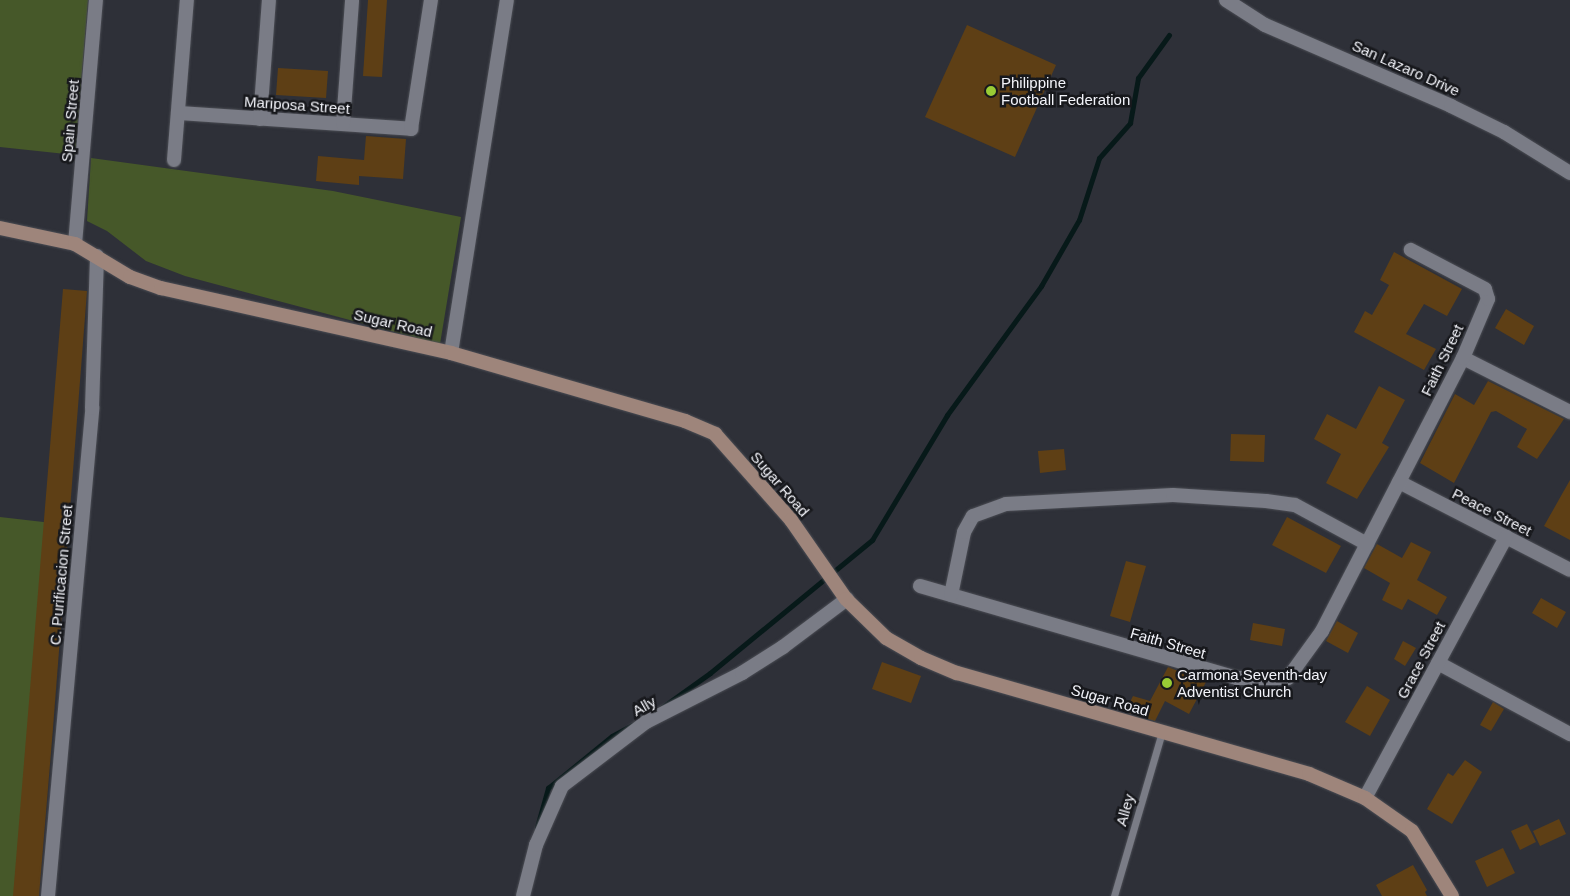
<!DOCTYPE html>
<html>
<head>
<meta charset="utf-8">
<style>
  body { margin:0 }
  #map { position:relative; width:1570px; height:896px; overflow:hidden; background:#2e3038; font-family:Helvetica,sans-serif }
  div>[style] { position:absolute }
  .green>* { inset:0; background:#465829 }
  .stream>* { height:5px; margin:-2.5px; padding:0 2.5px; transform-origin:2.5px; border-radius:2.5px; background:#071919 }
  .building>* { inset:0; background:#5e3f15 }
  .roads { filter:drop-shadow(0 0 1px #4b4d54) drop-shadow(0 0 1px #4b4d54) }
  .service>* { height:7px; margin:-3.5px; padding:0 3.5px; transform-origin:3.5px; border-radius:3.5px; background:#7a7c86 }
  .minor>* { height:14px; margin:-7px; padding:0 7px; transform-origin:7px; border-radius:7px; background:#7a7c86 }
  .tertiary>* { height:14px; margin:-7px; padding:0 7px; transform-origin:7px; border-radius:7px; background:#7a7c86 }
  .secondary>* { height:14px; margin:-7px; padding:0 7px; transform-origin:7px; border-radius:7px; background:#9e857b }
  .dots>* { width:14px; height:14px; translate:-50% -50%; box-sizing:border-box; border:2px solid #17181c; border-radius:50% }
  span { translate:-50% -50%; white-space:nowrap; text-align:center; line-height:1.15; -webkit-text-stroke:5px #17181c; paint-order:stroke }
  .street-label { font-size:15px; color:#f3f4fa }
  .poi-label { font-size:15px; color:#f3f4fa }
  .left { translate:0 -50%; text-align:left }
</style>
</head>
<body>
<div id="map">
  <div class="green">
    <i style="clip-path:polygon(0 0,88px 0,75px 155px,0 147px)"></i>
    <i style="clip-path:polygon(91px 158px,333px 191px,461px 217px,440px 344px,185px 276px,146px 261px,107px 231px,87px 221px)"></i>
    <i style="clip-path:polygon(0 517px,52px 523px,15px 896px,0 896px)"></i>
  </div>
  <div class="stream">
    <i style="left:661px;top:708px;width:60px;rotate:-35.5deg"></i>
    <i style="left:710px;top:673px;width:210px;rotate:-39.4deg"></i>
    <i style="left:872px;top:540px;width:146px;rotate:-59deg"></i>
    <i style="left:947px;top:415px;width:160px;rotate:-53.9deg"></i>
    <i style="left:1041px;top:286px;width:76px;rotate:-60.1deg"></i>
    <i style="left:1079px;top:220px;width:65px;rotate:-72.1deg"></i>
    <i style="left:1099px;top:158px;width:47px;rotate:-48.5deg"></i>
    <i style="left:1130px;top:123px;width:46px;rotate:-79.9deg"></i>
    <i style="left:1138px;top:78px;width:53px;rotate:-54.2deg"></i>
    <i style="left:537px;top:827px;width:41px;rotate:-74.2deg"></i>
    <i style="left:548px;top:788px;width:82px;rotate:-39.1deg"></i>
    <i style="left:612px;top:736px;width:23px;rotate:-29deg"></i>
  </div>
  <div class="building">
    <i style="clip-path:polygon(368px 0,387px 0,382px 77px,363px 76px)"></i>
    <i style="clip-path:polygon(967px 25px,1056px 65px,1015px 157px,925px 117px)"></i>
    <i style="clip-path:polygon(278px 68px,328px 71px,326px 98px,276px 95px)"></i>
    <i style="clip-path:polygon(366px 136px,406px 139px,403px 179px,359px 176px,359px 185px,316px 181px,318px 156px,364px 160px)"></i>
    <i style="clip-path:polygon(1394px 252px,1462px 289px,1447px 316px,1424px 304px,1406px 334px,1436px 349px,1424px 370px,1354px 332px,1365px 311px,1372px 315px,1389px 285px,1380px 280px)"></i>
    <i style="clip-path:polygon(63px 289px,87px 291px,53px 728px,39px 896px,13px 896px)"></i>
    <i style="clip-path:polygon(1506px 309px,1534px 326px,1524px 345px,1495px 328px)"></i>
    <i style="clip-path:polygon(1488px 381px,1564px 419px,1537px 459px,1517px 447px,1527px 429px,1496px 411px,1491px 412px,1454px 483px,1420px 463px,1455px 394px,1474px 405px)"></i>
    <i style="clip-path:polygon(1379px 386px,1405px 400px,1382px 443px,1389px 447px,1357px 499px,1326px 483px,1341px 454px,1314px 439px,1327px 414px,1356px 429px)"></i>
    <i style="clip-path:polygon(1231px 434px,1265px 435px,1264px 462px,1230px 461px)"></i>
    <i style="clip-path:polygon(1064px 449px,1066px 470px,1040px 473px,1038px 451px)"></i>
    <i style="clip-path:polygon(1570px 480px,1570px 540px,1544px 526px)"></i>
    <i style="clip-path:polygon(1287px 517px,1341px 546px,1326px 573px,1272px 545px)"></i>
    <i style="clip-path:polygon(1411px 542px,1431px 552px,1417px 580px,1447px 597px,1437px 615px,1408px 599px,1402px 610px,1382px 600px,1390px 583px,1364px 568px,1377px 544px,1402px 558px)"></i>
    <i style="clip-path:polygon(1126px 561px,1146px 566px,1130px 622px,1110px 616px)"></i>
    <i style="clip-path:polygon(1541px 598px,1566px 612px,1557px 628px,1532px 613px)"></i>
    <i style="clip-path:polygon(1337px 621px,1358px 633px,1348px 653px,1326px 641px)"></i>
    <i style="clip-path:polygon(1253px 623px,1285px 629px,1282px 646px,1250px 640px)"></i>
    <i style="clip-path:polygon(1403px 641px,1416px 648px,1405px 666px,1394px 659px)"></i>
    <i style="clip-path:polygon(882px 662px,921px 676px,911px 703px,872px 689px)"></i>
    <i style="clip-path:polygon(1168px 667px,1206px 682px,1189px 714px,1165px 701px,1155px 721px,1125px 712px,1133px 696px,1150px 701px)"></i>
    <i style="clip-path:polygon(1367px 686px,1390px 700px,1370px 736px,1345px 722px)"></i>
    <i style="clip-path:polygon(1493px 702px,1504px 709px,1491px 731px,1480px 725px)"></i>
    <i style="clip-path:polygon(1465px 760px,1482px 772px,1452px 824px,1427px 809px,1448px 773px,1453px 776px)"></i>
    <i style="clip-path:polygon(1559px 819px,1566px 834px,1540px 846px,1533px 831px)"></i>
    <i style="clip-path:polygon(1527px 824px,1536px 842px,1520px 850px,1511px 831px)"></i>
    <i style="clip-path:polygon(1503px 848px,1515px 873px,1487px 887px,1475px 861px)"></i>
    <i style="clip-path:polygon(1413px 865px,1427px 890px,1425px 892px,1427px 896px,1382px 896px,1376px 885px)"></i>
  </div>
  <div class="roads">
    <div class="service">
      <i style="left:1114px;top:896px;width:171px;rotate:-73.7deg"></i>
    </div>
    <div class="minor">
      <i style="left:179px;top:113px;width:233px;rotate:3.9deg"></i>
      <i style="left:411px;top:129px;width:131px;rotate:-81.2deg"></i>
      <i style="left:260px;top:119px;width:119px;rotate:-85.7deg"></i>
      <i style="left:343px;top:124px;width:124px;rotate:-85.8deg"></i>
      <i style="left:174px;top:160px;width:161px;rotate:-85.4deg"></i>
      <i style="left:75px;top:244px;width:245px;rotate:-85.1deg"></i>
      <i style="left:451px;top:353px;width:357px;rotate:-81deg"></i>
      <i style="left:1463px;top:358px;width:120px;rotate:26.8deg"></i>
      <i style="left:1399px;top:482px;width:192px;rotate:27.2deg"></i>
      <i style="left:920px;top:586px;width:330px;rotate:16.2deg"></i>
      <i style="left:1237px;top:678px;width:51px"></i>
      <i style="left:1288px;top:678px;width:58px;rotate:-54.1deg"></i>
      <i style="left:1322px;top:631px;width:307px;rotate:-62.7deg"></i>
      <i style="left:1463px;top:358px;width:64px;rotate:-67deg"></i>
      <i style="left:1488px;top:299px;width:10px;rotate:-107deg"></i>
      <i style="left:1485px;top:289px;width:84px;rotate:-152.2deg"></i>
      <i style="left:951px;top:595px;width:64px;rotate:-78.3deg"></i>
      <i style="left:964px;top:532px;width:18px;rotate:-61deg"></i>
      <i style="left:973px;top:516px;width:35px;rotate:-20deg"></i>
      <i style="left:1006px;top:504px;width:167px;rotate:-3.1deg"></i>
      <i style="left:1173px;top:495px;width:93px;rotate:3.7deg"></i>
      <i style="left:1266px;top:501px;width:29px;rotate:8deg"></i>
      <i style="left:1295px;top:505px;width:82px;rotate:28.4deg"></i>
      <i style="left:1438px;top:663px;width:150px;rotate:28.3deg"></i>
      <i style="left:1365px;top:798px;width:297px;rotate:-61.6deg"></i>
      <i style="left:48px;top:896px;width:490px;rotate:-84.8deg"></i>
      <i style="left:92px;top:408px;width:152px;rotate:-88.1deg"></i>
      <i style="left:523px;top:896px;width:53px;rotate:-75.7deg"></i>
      <i style="left:536px;top:845px;width:64px;rotate:-66.2deg"></i>
      <i style="left:562px;top:786px;width:106px;rotate:-37.3deg"></i>
      <i style="left:646px;top:722px;width:108px;rotate:-27deg"></i>
      <i style="left:742px;top:673px;width:49px;rotate:-32.4deg"></i>
      <i style="left:783px;top:647px;width:80px;rotate:-36.9deg"></i>
    </div>
    <div class="tertiary">
      <i style="left:1226px;top:0;width:46px;rotate:32.7deg"></i>
      <i style="left:1265px;top:25px;width:203px;rotate:23.5deg"></i>
      <i style="left:1451px;top:106px;width:59px;rotate:26.1deg"></i>
      <i style="left:1504px;top:132px;width:78px;rotate:31.8deg"></i>
    </div>
    <div class="secondary">
      <i style="left:0;top:228px;width:77px;rotate:12deg"></i>
      <i style="left:75px;top:244px;width:64px;rotate:31deg"></i>
      <i style="left:130px;top:277px;width:33px;rotate:20deg"></i>
      <i style="left:161px;top:288px;width:297px;rotate:12.6deg"></i>
      <i style="left:451px;top:353px;width:244px;rotate:16.2deg"></i>
      <i style="left:685px;top:421px;width:33px;rotate:23deg"></i>
      <i style="left:715px;top:434px;width:115px;rotate:48.5deg"></i>
      <i style="left:791px;top:520px;width:96px;rotate:55.2deg"></i>
      <i style="left:846px;top:599px;width:56px;rotate:44.3deg"></i>
      <i style="left:886px;top:638px;width:40px;rotate:29.7deg"></i>
      <i style="left:921px;top:658px;width:39px;rotate:23deg"></i>
      <i style="left:957px;top:673px;width:366px;rotate:16deg"></i>
      <i style="left:1309px;top:774px;width:61px;rotate:23.2deg"></i>
      <i style="left:1365px;top:798px;width:57px;rotate:35.1deg"></i>
      <i style="left:1412px;top:831px;width:76px;rotate:58.4deg"></i>
    </div>
  </div>
  <div class="dots">
    <i style="left:991px;top:91px;background:#99cb35"></i>
    <i style="left:1167px;top:683px;background:#99cb35"></i>
  </div>
  <div class="street-label">
    <span style="left:1406px;top:68px;rotate:24deg">San Lazaro Drive</span>
    <span style="left:297px;top:105px;rotate:4deg">Mariposa Street</span>
    <span style="left:70px;top:121px;rotate:-85deg">Spain Street</span>
    <span style="left:393px;top:323px;rotate:13deg">Sugar Road</span>
    <span style="left:1442px;top:360px;rotate:-64deg">Faith Street</span>
    <span style="left:780px;top:484px;rotate:49deg">Sugar Road</span>
    <span style="left:1492px;top:512px;rotate:27deg">Peace Street</span>
    <span style="left:61px;top:575px;rotate:-85deg">C. Purificacion Street</span>
    <span style="left:1168px;top:643px;rotate:16deg">Faith Street</span>
    <span style="left:1421px;top:660px;rotate:-62deg">Grace Street</span>
    <span style="left:1110px;top:700px;rotate:16deg">Sugar Road</span>
    <span style="left:644px;top:706px;rotate:-30deg">Ally</span>
    <span style="left:1125px;top:810px;rotate:-74deg">Alley</span>
  </div>
  <div class="poi-label">
    <span class="left" style="left:1001px;top:91px">Philippine<br>Football Federation</span>
    <span class="left" style="left:1177px;top:683px">Carmona Seventh-day<br>Adventist Church</span>
  </div>
</div>
</body>
</html>
